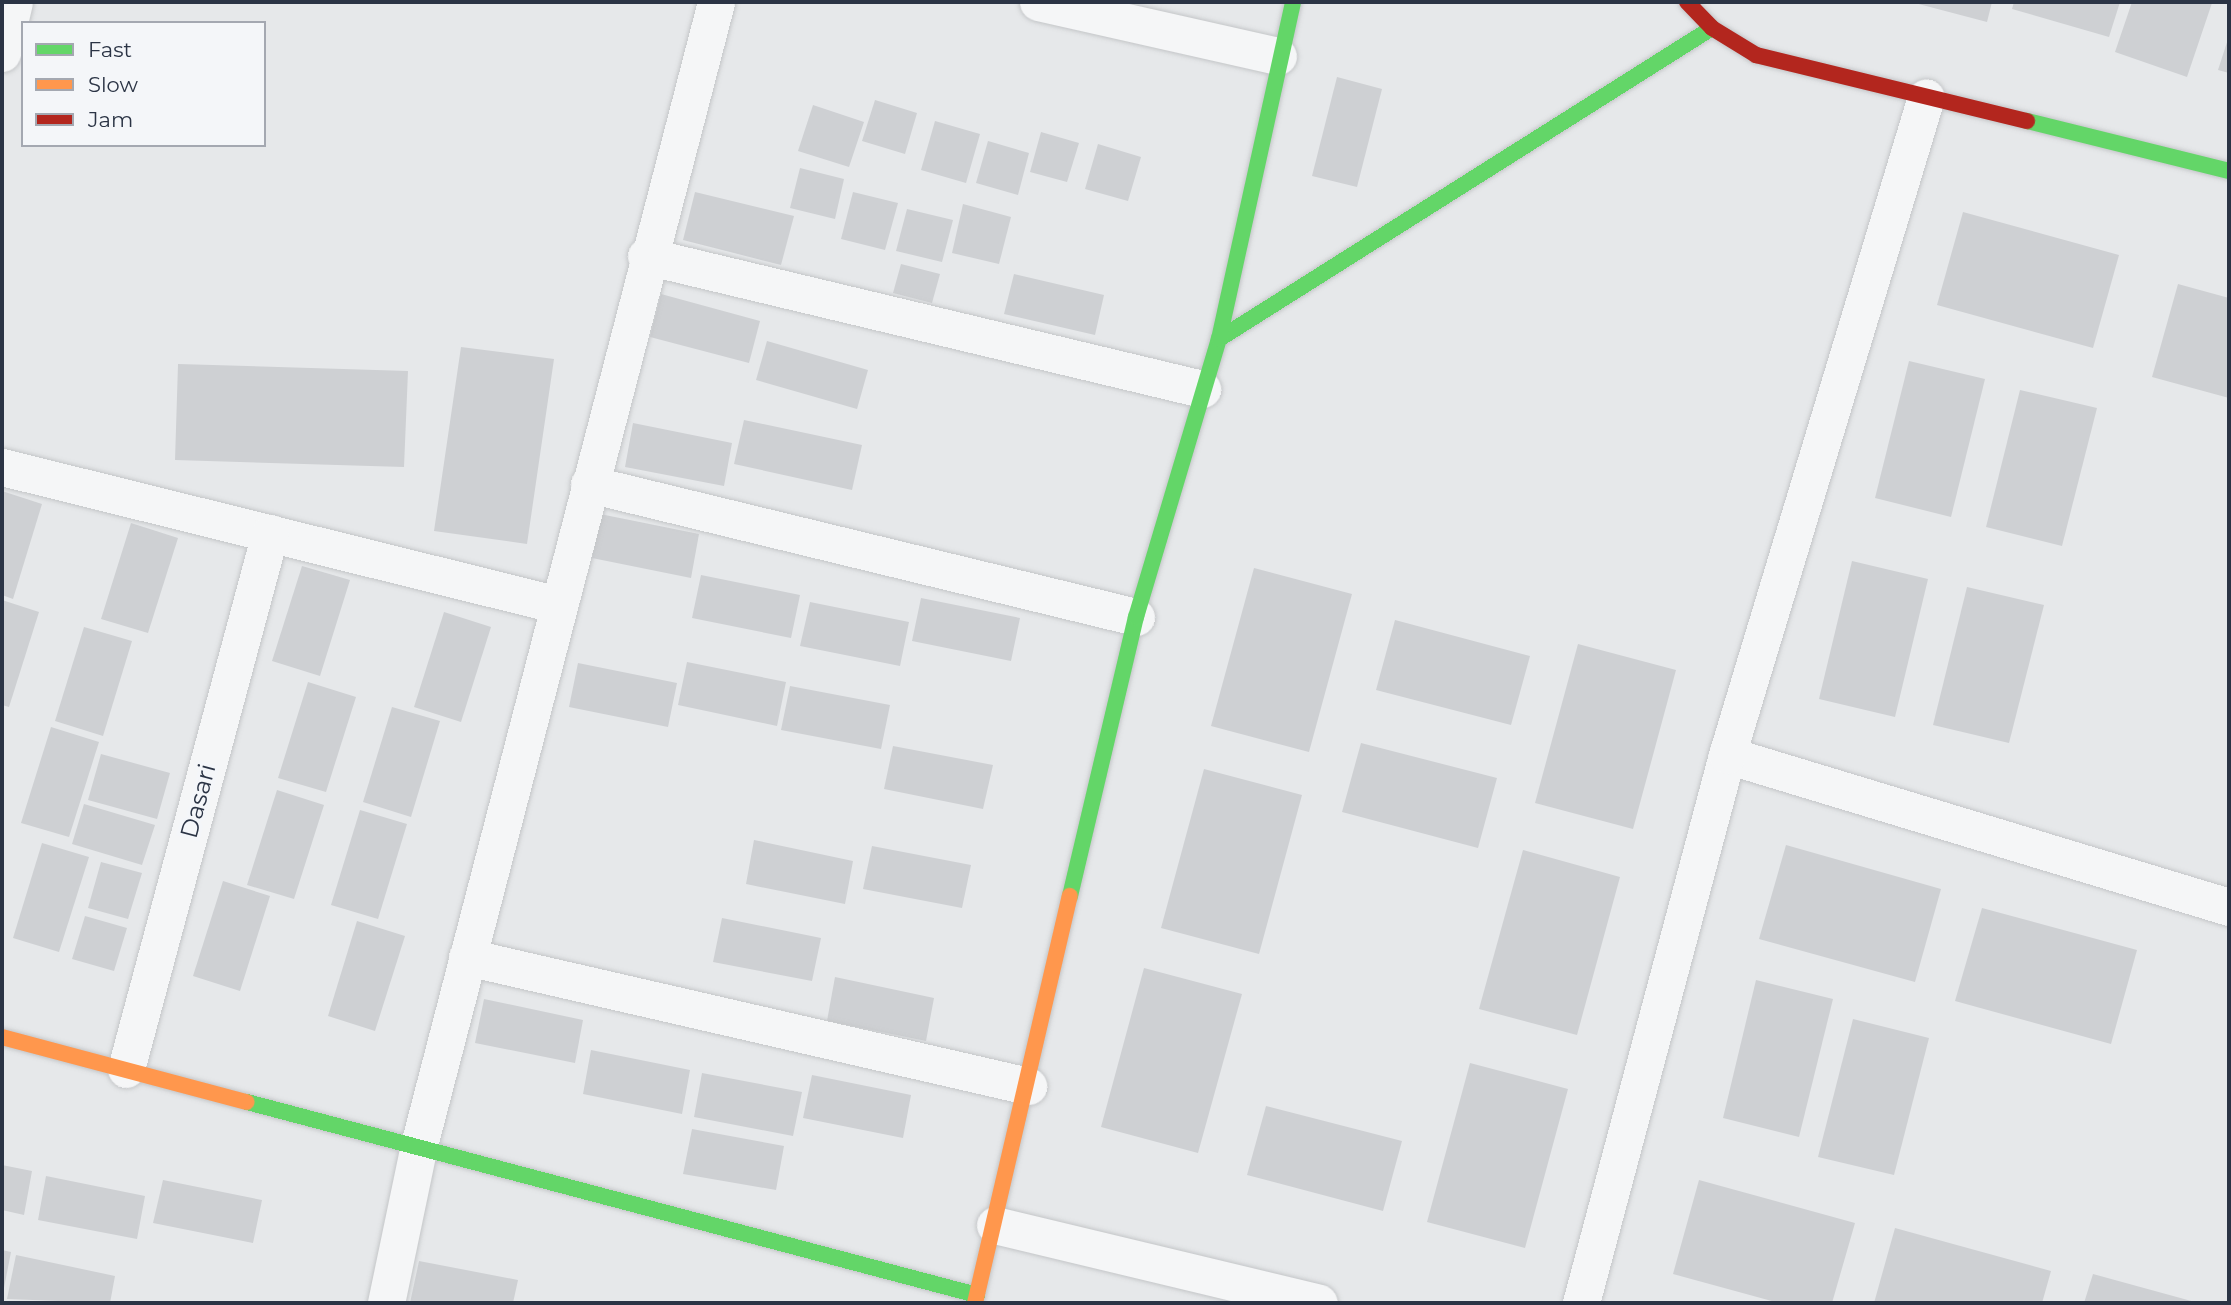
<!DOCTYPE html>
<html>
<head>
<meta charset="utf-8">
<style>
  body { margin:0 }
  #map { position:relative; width:2231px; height:1305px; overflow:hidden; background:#e6e8ea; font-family:Montserrat,sans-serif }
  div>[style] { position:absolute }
  .building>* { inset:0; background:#ced0d3 }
  .roads { filter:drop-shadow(0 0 2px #c4c6c8) drop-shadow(0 0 2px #c4c6c8) }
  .street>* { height:37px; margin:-18.5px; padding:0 18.5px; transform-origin:18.5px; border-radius:18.5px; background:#f5f6f7 }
  .fast>* { height:16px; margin:-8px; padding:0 8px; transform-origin:8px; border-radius:8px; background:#63d668 }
  .slow>* { height:16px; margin:-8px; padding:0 8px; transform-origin:8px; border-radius:8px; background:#ff974d }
  .jam>* { height:16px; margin:-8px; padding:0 8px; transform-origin:8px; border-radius:8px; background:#b3261e }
  span { translate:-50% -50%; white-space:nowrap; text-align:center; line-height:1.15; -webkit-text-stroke:7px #f4f6f9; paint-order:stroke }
  .street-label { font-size:24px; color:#2b3445 }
  .frame { position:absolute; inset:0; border:4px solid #2b3445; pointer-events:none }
  .legend { position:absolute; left:21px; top:21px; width:245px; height:126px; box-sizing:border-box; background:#f4f6f9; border:2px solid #a4a8b1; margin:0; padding:9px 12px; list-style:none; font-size:21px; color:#2b3445 }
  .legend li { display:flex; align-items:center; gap:14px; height:35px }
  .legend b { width:35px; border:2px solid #a4a8b1 }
</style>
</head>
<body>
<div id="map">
  <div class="building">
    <i style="clip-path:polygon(1911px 2px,1992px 2px,1987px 22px)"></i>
    <i style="clip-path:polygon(2014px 2px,2120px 2px,2109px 37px,2012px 9px)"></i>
    <i style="clip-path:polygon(2132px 2px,2212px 3px,2187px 77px,2115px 52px)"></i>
    <i style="clip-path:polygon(2229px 36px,2229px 73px,2218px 70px)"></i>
    <i style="clip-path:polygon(1337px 77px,1382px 89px,1357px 187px,1312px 176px)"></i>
    <i style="clip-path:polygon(875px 100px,917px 113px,905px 154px,862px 141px)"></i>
    <i style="clip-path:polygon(813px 105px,864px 122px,849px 167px,798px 151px)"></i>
    <i style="clip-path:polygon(935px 121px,980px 134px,966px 183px,921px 170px)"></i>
    <i style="clip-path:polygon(1041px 132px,1079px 143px,1067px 182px,1030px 172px)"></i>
    <i style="clip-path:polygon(988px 141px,1029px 153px,1018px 195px,976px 183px)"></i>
    <i style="clip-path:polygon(1098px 144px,1141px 157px,1128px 201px,1085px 189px)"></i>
    <i style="clip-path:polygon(800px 168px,844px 179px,835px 219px,790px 208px)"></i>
    <i style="clip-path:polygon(695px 192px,794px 216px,781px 265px,683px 240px)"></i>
    <i style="clip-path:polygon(853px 192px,898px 203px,885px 250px,841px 239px)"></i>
    <i style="clip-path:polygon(963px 204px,1011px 217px,999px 264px,952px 253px)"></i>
    <i style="clip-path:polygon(907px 209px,953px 220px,942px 262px,896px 251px)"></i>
    <i style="clip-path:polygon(1963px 212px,2119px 255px,2093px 348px,1937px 305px)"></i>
    <i style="clip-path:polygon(901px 264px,940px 274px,932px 303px,893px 293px)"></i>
    <i style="clip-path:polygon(1014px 274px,1104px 295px,1095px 335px,1004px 314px)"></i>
    <i style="clip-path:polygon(2178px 284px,2229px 298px,2229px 398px,2152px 377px)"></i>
    <i style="clip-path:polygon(661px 294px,760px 321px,749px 363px,650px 337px)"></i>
    <i style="clip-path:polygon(767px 341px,868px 370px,857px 409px,756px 380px)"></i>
    <i style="clip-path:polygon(461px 347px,554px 359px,527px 544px,434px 531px)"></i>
    <i style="clip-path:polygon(1909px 361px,1985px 379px,1951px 517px,1875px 498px)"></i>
    <i style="clip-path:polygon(178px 364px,408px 371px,404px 467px,175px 460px)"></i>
    <i style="clip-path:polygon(2020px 390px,2097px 408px,2062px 546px,1986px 527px)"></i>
    <i style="clip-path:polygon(744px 420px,862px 445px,852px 490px,734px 464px)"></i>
    <i style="clip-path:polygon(633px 423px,732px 443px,724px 486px,625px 467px)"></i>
    <i style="clip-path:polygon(2px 491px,42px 504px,13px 599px,2px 595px)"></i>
    <i style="clip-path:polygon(600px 514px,699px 534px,691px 578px,592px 558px)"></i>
    <i style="clip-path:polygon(131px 523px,178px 538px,148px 633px,101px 619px)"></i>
    <i style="clip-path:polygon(1852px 561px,1928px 579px,1895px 717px,1819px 699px)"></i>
    <i style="clip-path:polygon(302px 566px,350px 580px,320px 676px,272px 661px)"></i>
    <i style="clip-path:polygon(1254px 568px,1352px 594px,1309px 752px,1211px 726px)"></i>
    <i style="clip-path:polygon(701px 575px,800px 595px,791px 638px,692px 618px)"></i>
    <i style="clip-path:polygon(1967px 587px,2044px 605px,2009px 743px,1933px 725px)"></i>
    <i style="clip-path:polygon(921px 598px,1020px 618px,1011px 661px,912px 641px)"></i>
    <i style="clip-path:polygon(2px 600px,39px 612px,9px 707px,2px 705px)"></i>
    <i style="clip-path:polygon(810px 602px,909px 622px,900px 666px,800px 646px)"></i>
    <i style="clip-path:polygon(444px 612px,491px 627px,461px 722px,414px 707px)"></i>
    <i style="clip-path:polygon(1395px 620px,1530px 656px,1511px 725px,1376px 690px)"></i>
    <i style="clip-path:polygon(84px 627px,132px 641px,103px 736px,55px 721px)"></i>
    <i style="clip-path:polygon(1578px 644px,1676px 670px,1633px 829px,1535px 803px)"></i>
    <i style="clip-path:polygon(687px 662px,786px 682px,777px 726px,678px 705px)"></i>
    <i style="clip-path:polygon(578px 663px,677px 683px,668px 727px,569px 707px)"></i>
    <i style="clip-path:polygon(308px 682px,356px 697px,326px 792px,278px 778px)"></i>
    <i style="clip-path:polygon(790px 686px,890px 705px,881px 749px,781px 730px)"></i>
    <i style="clip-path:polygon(392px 707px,440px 721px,411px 817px,363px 802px)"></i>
    <i style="clip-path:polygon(51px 727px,99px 742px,69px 837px,21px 823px)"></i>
    <i style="clip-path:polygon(1361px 743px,1497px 778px,1478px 848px,1342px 812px)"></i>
    <i style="clip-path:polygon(893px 746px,993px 765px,983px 809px,884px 789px)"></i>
    <i style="clip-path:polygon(101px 754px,170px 773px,157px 819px,88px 800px)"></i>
    <i style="clip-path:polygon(1204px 769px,1302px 795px,1259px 954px,1161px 928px)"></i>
    <i style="clip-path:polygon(277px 790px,324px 805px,294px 899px,247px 885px)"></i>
    <i style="clip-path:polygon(84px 804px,155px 825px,142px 865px,72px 844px)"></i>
    <i style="clip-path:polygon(360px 810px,407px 824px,378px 919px,331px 905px)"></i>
    <i style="clip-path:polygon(754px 840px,853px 861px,845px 904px,746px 884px)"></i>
    <i style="clip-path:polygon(42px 843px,89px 857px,59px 952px,13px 938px)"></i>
    <i style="clip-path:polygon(1786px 845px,1941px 889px,1915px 982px,1759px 939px)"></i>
    <i style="clip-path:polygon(872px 846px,971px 865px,962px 908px,863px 889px)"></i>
    <i style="clip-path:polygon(1523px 850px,1620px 877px,1577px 1035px,1479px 1009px)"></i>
    <i style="clip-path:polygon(101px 862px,142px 873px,128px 919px,88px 908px)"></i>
    <i style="clip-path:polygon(223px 881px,270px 896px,240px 991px,193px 976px)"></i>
    <i style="clip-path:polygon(1982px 908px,2137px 950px,2111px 1044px,1955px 1001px)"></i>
    <i style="clip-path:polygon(85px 916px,127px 928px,114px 971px,72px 959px)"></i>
    <i style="clip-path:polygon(722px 918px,821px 938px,812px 981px,713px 962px)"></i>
    <i style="clip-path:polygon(357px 921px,405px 936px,375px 1031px,328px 1016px)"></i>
    <i style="clip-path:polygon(1144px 968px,1242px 994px,1198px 1153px,1101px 1127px)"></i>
    <i style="clip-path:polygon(835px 977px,934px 998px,926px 1041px,827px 1021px)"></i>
    <i style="clip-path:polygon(1756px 980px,1833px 999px,1799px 1137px,1723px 1118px)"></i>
    <i style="clip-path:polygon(484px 999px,583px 1020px,575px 1063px,475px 1043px)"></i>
    <i style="clip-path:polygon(1853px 1019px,1929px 1038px,1894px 1175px,1818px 1157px)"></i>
    <i style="clip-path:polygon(591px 1050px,690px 1070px,682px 1114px,583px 1094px)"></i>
    <i style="clip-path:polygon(1470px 1063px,1568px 1089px,1525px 1248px,1427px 1222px)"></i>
    <i style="clip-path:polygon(702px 1073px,802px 1092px,793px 1136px,694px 1117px)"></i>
    <i style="clip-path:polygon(812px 1075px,911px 1095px,903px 1138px,803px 1118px)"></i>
    <i style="clip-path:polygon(1266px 1106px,1402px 1141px,1383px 1211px,1247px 1175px)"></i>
    <i style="clip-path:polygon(692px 1129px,784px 1146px,776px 1190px,683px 1174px)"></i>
    <i style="clip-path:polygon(2px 1165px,32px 1171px,24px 1215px,2px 1210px)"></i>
    <i style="clip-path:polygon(46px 1176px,145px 1196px,137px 1239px,38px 1220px)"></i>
    <i style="clip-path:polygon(163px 1180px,262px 1200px,253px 1243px,153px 1223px)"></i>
    <i style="clip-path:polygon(1699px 1180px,1855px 1223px,1832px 1303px,1779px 1303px,1673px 1274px)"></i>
    <i style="clip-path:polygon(1895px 1228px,2051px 1271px,2042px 1303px,1874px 1303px)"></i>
    <i style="clip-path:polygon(2px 1250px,11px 1252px,3px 1293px,2px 1293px)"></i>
    <i style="clip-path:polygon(16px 1255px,115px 1276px,110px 1303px,7px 1299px)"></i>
    <i style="clip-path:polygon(419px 1261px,518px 1280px,513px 1303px,410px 1303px)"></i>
    <i style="clip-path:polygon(2093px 1274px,2195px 1302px,2195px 1303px,2084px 1303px)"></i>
  </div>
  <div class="roads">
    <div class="street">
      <i style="left:1038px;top:2px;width:246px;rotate:12.7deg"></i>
      <i style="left:2px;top:53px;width:52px;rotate:-76.8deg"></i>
      <i style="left:646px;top:256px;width:572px;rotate:13.45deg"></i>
      <i style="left:2px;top:467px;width:574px;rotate:13.92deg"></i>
      <i style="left:589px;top:484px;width:563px;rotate:13.67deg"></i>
      <i style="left:1727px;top:755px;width:525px;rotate:16.85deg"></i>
      <i style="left:467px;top:957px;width:576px;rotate:12.95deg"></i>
      <i style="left:126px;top:1069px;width:555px;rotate:-74.96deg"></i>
      <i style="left:995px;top:1225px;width:333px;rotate:13.5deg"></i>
      <i style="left:386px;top:1303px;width:161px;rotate:-78.2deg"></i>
      <i style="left:419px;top:1145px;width:1181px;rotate:-75.43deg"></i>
      <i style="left:1581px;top:1303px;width:567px;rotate:-75.08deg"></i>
      <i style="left:1727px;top:755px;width:687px;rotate:-73.17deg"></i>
    </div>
    <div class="fast">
      <i style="left:2027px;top:121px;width:208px;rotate:13.9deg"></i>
      <i style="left:1219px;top:339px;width:583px;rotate:-32.25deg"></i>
      <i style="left:1070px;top:896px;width:287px;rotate:-76.7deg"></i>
      <i style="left:1136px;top:617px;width:290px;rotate:-73.4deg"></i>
      <i style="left:1219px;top:339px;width:345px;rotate:-77.6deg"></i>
      <i style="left:247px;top:1102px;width:755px;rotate:14.81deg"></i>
    </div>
    <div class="slow">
      <i style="left:2px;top:1037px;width:253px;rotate:14.9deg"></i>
      <i style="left:975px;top:1303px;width:418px;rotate:-76.9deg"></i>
    </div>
    <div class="jam">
      <i style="left:1687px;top:2px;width:36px;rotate:46deg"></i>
      <i style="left:1712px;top:28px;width:52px;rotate:31.5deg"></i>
      <i style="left:1756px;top:55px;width:279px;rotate:13.7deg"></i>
    </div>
  </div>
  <div class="street-label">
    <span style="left:198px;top:801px;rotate:-75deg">Dasari</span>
  </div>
  <div class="frame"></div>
  <ul class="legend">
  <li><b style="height:9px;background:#63d668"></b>Fast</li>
  <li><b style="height:9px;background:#ff974d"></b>Slow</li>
  <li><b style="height:9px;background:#b3261e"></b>Jam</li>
  </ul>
</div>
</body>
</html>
